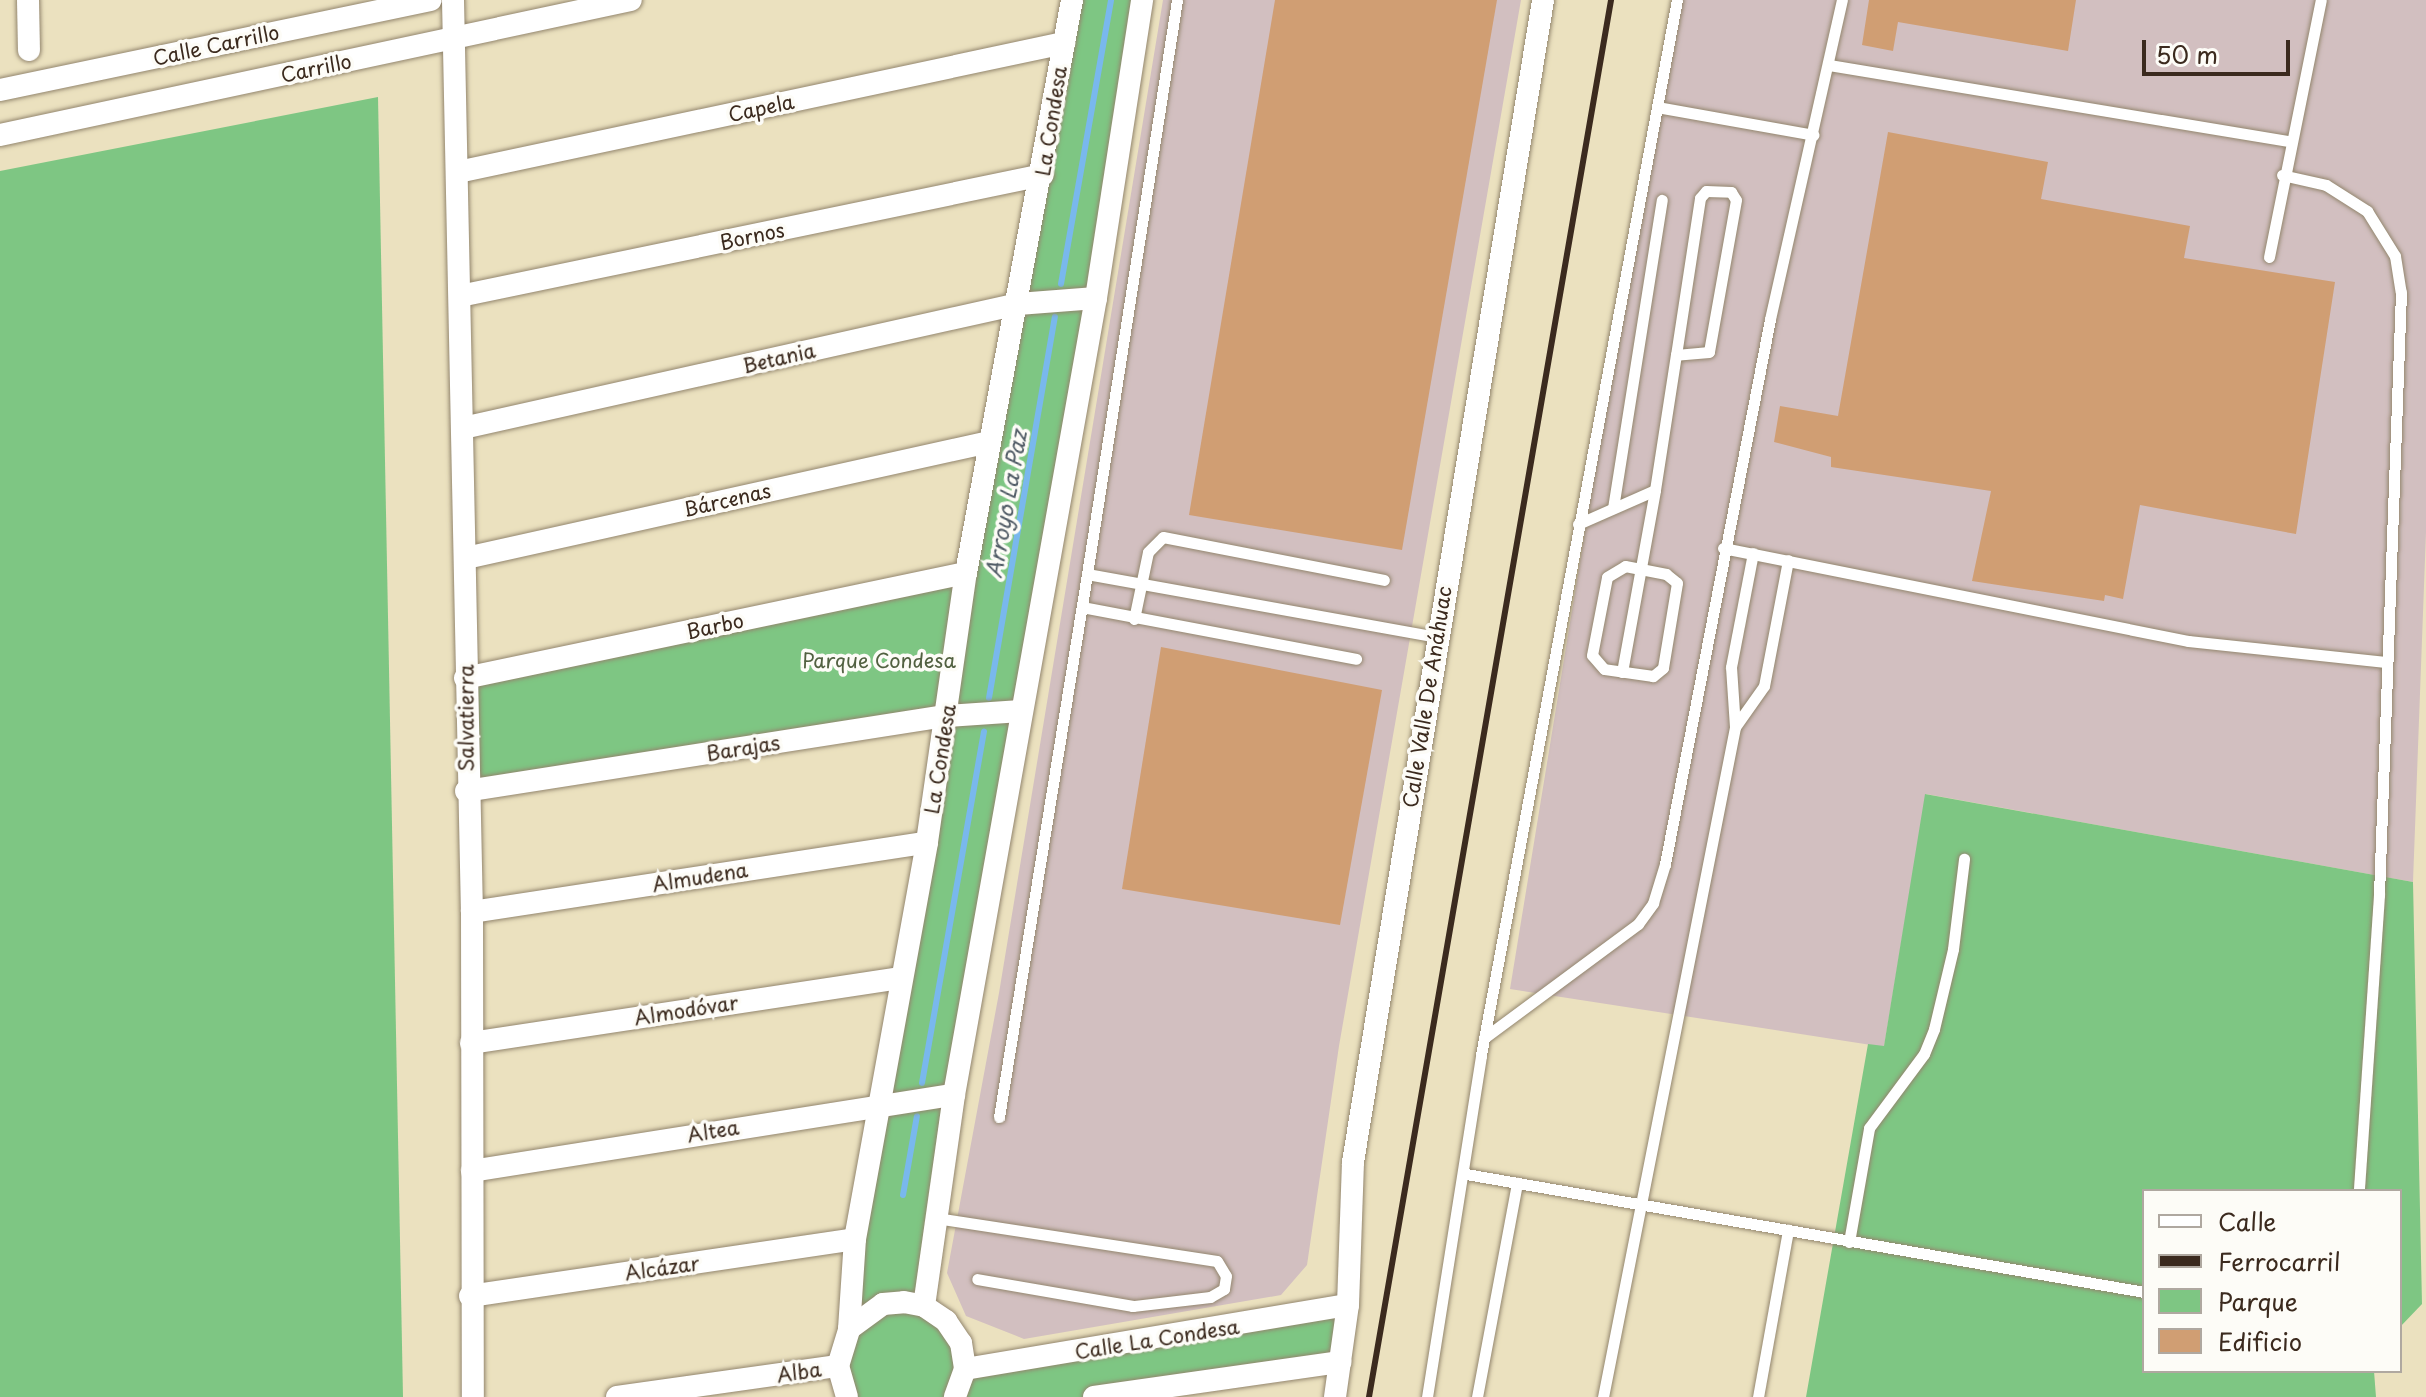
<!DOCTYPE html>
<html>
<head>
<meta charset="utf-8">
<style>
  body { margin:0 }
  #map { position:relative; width:2426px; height:1397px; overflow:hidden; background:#ebe1bf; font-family:"Playpen Sans",sans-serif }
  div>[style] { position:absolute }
  .industrial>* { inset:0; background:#d2bfc0 }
  .green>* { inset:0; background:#7ec683 }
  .stream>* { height:6px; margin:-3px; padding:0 3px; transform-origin:3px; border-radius:3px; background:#79b8ed }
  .building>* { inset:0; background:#d09e73 }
  .roads { filter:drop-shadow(0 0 2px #93866e) drop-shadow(0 0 2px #93866e) }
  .service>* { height:11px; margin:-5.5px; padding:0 5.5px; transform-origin:5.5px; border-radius:5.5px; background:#fff }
  .minor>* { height:22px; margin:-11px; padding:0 11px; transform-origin:11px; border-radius:11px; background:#fff }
  .rail>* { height:6px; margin:-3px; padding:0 3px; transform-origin:3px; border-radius:3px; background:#3b2a1e }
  span { translate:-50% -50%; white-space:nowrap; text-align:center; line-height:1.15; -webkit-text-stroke:7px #fdfcf7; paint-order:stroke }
  .street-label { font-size:20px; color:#3b2a1e }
  .park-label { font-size:20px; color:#526141 }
  .water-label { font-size:22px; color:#515c66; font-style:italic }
  .legend { position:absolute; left:2142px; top:1189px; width:260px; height:184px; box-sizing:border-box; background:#fdfcf7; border:2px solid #afa8a0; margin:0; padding:10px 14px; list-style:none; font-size:24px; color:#3b2a1e }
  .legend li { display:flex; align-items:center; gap:16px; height:40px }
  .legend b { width:40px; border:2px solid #afa8a0 }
  .scale { position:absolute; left:2142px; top:40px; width:148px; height:36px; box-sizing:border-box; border:4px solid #3b2a1e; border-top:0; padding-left:10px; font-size:24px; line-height:28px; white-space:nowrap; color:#3b2a1e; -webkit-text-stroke:6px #fdfcf7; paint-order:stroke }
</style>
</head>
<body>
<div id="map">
  <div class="industrial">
    <i style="clip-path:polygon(1163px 0,1521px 0,1339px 1046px,1307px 1265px,1281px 1295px,1024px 1339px,966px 1316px,947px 1273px,999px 993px)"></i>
    <i style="clip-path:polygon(1672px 0,2426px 0,2426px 532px,2413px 882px,1926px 794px,1884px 1047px,1510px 989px)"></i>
  </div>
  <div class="green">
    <i style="clip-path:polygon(1073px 0,1142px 0,925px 1306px,965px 1368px,1348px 1305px,1341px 1362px,1095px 1397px,847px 1397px,841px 1385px,946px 717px,466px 791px,465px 678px,966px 573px)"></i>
    <i style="clip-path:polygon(378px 97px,403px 1397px,0 1397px,0 171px)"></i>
    <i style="clip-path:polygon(1925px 794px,2413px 882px,2422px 1304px,2400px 1327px,2400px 1191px,2144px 1191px,2144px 1371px,2374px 1371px,2376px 1397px,1806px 1397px,1868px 1044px,1884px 1046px)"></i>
  </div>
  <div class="stream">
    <i style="left:1061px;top:284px;width:288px;rotate:-80deg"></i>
    <i style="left:989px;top:698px;width:387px;rotate:-80.2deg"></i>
    <i style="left:922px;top:1083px;width:357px;rotate:-80deg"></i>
    <i style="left:903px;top:1195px;width:80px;rotate:-80deg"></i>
  </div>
  <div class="building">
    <i style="clip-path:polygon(1275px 0,1497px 0,1402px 550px,1189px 515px)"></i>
    <i style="clip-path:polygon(1869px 0,2076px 0,2068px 51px,1898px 22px,1893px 51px,1862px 45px)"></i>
    <i style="clip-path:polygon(1888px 132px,2048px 162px,2041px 199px,2190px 226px,2184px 258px,2335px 282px,2296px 534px,2140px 505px,2123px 599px,2105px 595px,2104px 601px,1972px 581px,1991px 491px,1831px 467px,1831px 457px,1774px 442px,1780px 406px,1838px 416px)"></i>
    <i style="clip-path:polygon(1161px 647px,1382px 690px,1340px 925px,1122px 889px)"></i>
  </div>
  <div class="roads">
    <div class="service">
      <i style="left:1177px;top:0;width:581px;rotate:98.91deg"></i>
      <i style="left:1087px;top:574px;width:355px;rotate:10.2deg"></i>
      <i style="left:1829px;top:65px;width:466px;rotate:9.4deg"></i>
      <i style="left:1657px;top:107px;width:159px;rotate:10.1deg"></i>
      <i style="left:2282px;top:175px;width:45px;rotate:12.8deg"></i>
      <i style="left:2326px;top:185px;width:49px;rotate:32.4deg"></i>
      <i style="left:2367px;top:211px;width:53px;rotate:58.1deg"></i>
      <i style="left:2395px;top:256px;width:36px;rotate:81deg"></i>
      <i style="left:2401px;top:292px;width:603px;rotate:92.09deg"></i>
      <i style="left:2379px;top:895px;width:297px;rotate:93.9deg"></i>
      <i style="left:2269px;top:257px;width:262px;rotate:-78.6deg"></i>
      <i style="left:1613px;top:508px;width:312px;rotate:-81deg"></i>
      <i style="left:1578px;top:524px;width:84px;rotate:-23.8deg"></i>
      <i style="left:1655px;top:490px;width:137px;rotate:-81.2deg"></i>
      <i style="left:1676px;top:355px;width:159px;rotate:-81.3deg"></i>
      <i style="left:1700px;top:198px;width:9px;rotate:-49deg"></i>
      <i style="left:1706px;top:191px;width:25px;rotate:2deg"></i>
      <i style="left:1731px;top:192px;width:9px;rotate:58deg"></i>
      <i style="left:1736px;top:200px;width:154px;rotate:100.1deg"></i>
      <i style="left:1709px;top:352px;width:33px;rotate:175deg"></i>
      <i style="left:1723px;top:548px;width:475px;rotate:11.3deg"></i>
      <i style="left:2189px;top:641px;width:197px;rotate:6.1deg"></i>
      <i style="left:1625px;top:566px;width:42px;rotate:11deg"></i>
      <i style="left:1666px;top:574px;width:14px;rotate:39deg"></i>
      <i style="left:1677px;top:583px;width:86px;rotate:99.4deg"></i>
      <i style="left:1663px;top:668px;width:13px;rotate:141deg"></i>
      <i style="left:1653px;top:676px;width:49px;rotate:-171.9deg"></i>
      <i style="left:1604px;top:669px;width:18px;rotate:-131deg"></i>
      <i style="left:1592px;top:655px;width:79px;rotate:-79.1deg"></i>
      <i style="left:1607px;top:577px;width:21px;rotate:-31deg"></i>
      <i style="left:1082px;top:607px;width:279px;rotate:10.7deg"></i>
      <i style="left:1134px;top:619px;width:68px;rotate:-78.2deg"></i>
      <i style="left:1148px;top:552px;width:21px;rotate:-45deg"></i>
      <i style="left:1163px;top:537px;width:225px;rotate:11deg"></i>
      <i style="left:1622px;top:672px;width:185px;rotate:-79.7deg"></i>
      <i style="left:1735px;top:727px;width:50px;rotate:-54.7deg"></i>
      <i style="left:1764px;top:686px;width:128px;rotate:-79.2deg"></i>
      <i style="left:1484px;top:1038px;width:192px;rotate:-36.5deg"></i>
      <i style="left:1638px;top:924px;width:26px;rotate:-54deg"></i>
      <i style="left:1653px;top:903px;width:41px;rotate:-72.9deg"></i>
      <i style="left:1665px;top:864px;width:555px;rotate:-79.09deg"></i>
      <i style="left:1770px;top:319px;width:327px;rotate:-77.3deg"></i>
      <i style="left:999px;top:1117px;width:550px;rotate:-80.79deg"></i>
      <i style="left:1466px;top:1174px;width:688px;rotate:9.87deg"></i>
      <i style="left:936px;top:1218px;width:284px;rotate:8.7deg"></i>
      <i style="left:1217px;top:1261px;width:17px;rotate:59deg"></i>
      <i style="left:1226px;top:1276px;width:13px;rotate:99deg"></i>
      <i style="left:1224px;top:1289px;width:16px;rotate:150deg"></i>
      <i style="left:1210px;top:1297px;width:78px;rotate:173.3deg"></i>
      <i style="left:1133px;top:1306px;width:158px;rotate:-170.2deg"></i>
      <i style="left:1849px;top:1242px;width:116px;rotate:-80deg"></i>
      <i style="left:1869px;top:1128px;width:92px;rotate:-53.4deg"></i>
      <i style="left:1924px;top:1054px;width:27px;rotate:-68deg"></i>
      <i style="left:1934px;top:1029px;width:82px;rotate:-76.6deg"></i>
      <i style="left:1953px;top:949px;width:91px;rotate:-83deg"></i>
      <i style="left:1427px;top:1397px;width:346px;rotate:-81deg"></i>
      <i style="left:1481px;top:1055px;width:1073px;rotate:-79.48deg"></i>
      <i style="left:1477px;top:1397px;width:218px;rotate:-79.4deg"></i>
      <i style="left:1603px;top:1397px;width:683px;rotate:-78.85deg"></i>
      <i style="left:1735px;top:727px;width:60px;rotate:-93.8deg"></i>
      <i style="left:1731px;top:667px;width:116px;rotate:-79.1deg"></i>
      <i style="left:1758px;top:1397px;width:170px;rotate:-79.8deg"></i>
    </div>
    <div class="minor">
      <i style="left:28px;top:0;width:50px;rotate:88.9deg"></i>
      <i style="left:453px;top:0;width:912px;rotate:88.81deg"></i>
      <i style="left:472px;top:912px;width:485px;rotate:89.9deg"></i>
      <i style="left:0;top:90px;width:440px;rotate:-11.8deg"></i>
      <i style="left:0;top:135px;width:645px;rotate:-12.08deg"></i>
      <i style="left:458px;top:172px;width:620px;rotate:-12.02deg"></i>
      <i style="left:460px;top:296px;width:595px;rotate:-11.73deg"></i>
      <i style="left:463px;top:428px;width:569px;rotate:-12.59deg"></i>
      <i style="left:1018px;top:304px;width:78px;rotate:-4.4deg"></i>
      <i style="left:466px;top:558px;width:536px;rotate:-12.51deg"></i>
      <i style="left:465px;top:678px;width:512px;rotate:-11.84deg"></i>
      <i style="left:466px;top:791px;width:487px;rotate:-8.9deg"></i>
      <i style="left:947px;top:716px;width:74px;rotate:-3.9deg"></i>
      <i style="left:472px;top:912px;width:460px;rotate:-8.7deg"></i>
      <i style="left:471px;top:1043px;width:434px;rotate:-8.6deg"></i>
      <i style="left:472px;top:1171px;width:488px;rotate:-9deg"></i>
      <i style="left:470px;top:1296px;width:389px;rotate:-8.4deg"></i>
      <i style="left:924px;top:1306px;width:213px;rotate:-81.9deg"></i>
      <i style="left:954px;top:1095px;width:810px;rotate:-79.9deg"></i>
      <i style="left:1096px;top:298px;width:302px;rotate:-81.2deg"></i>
      <i style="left:849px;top:1329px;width:90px;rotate:-86.2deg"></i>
      <i style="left:855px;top:1239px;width:403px;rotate:-79.7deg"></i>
      <i style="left:927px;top:842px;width:272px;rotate:-81.8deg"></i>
      <i style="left:966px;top:573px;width:583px;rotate:-79.52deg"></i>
      <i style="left:965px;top:1369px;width:388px;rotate:-9.5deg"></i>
      <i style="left:617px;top:1397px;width:223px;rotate:-8deg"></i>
      <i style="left:847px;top:1397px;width:32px;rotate:-106deg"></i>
      <i style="left:838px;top:1366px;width:39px;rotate:-73deg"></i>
      <i style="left:849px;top:1329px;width:42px;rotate:-36.3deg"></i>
      <i style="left:883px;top:1304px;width:21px;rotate:-5deg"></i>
      <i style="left:904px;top:1302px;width:20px;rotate:11deg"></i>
      <i style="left:924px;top:1306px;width:27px;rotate:34deg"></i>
      <i style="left:946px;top:1321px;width:27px;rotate:56deg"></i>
      <i style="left:961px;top:1343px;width:26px;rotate:81deg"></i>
      <i style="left:965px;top:1369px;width:30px;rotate:110deg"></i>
      <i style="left:1094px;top:1397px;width:249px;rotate:-8.1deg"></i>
      <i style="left:1335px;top:1397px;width:93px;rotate:-82deg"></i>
      <i style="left:1348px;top:1305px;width:143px;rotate:-88deg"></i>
      <i style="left:1353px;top:1162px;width:1177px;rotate:-80.71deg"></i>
    </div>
  </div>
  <div class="rail">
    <i style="left:1369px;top:1397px;width:1418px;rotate:-80.17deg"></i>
  </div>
  <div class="street-label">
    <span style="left:216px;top:45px;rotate:-12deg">Calle Carrillo</span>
    <span style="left:316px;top:68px;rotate:-12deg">Carrillo</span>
    <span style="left:761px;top:108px;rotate:-12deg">Capela</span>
    <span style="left:1051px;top:121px;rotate:-81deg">La Condesa</span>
    <span style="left:752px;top:236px;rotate:-12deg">Bornos</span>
    <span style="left:779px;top:358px;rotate:-13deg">Betania</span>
    <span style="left:727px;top:500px;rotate:-13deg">Bárcenas</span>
    <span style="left:715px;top:626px;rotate:-12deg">Barbo</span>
    <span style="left:1427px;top:697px;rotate:-81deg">Calle Valle De Anáhuac</span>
    <span style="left:466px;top:718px;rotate:-90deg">Salvatierra</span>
    <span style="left:743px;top:748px;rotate:-9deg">Barajas</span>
    <span style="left:940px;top:759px;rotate:-81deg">La Condesa</span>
    <span style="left:700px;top:877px;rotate:-9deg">Almudena</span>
    <span style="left:686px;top:1010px;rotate:-9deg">Almodóvar</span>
    <span style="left:713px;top:1131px;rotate:-9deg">Altea</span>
    <span style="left:662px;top:1268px;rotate:-8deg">Alcázar</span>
    <span style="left:1157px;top:1339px;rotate:-9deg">Calle La Condesa</span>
    <span style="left:799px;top:1372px;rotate:-8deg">Alba</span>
  </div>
  <div class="park-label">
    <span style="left:879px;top:660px">Parque Condesa</span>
  </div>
  <div class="water-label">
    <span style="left:1005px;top:504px;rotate:-80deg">Arroyo La Paz</span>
  </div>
  <ul class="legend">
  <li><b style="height:10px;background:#fff"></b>Calle</li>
  <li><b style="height:10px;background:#3b2a1e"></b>Ferrocarril</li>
  <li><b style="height:22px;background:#7ec683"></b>Parque</li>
  <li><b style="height:22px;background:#d09e73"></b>Edificio</li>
  </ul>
  <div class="scale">50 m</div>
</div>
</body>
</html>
